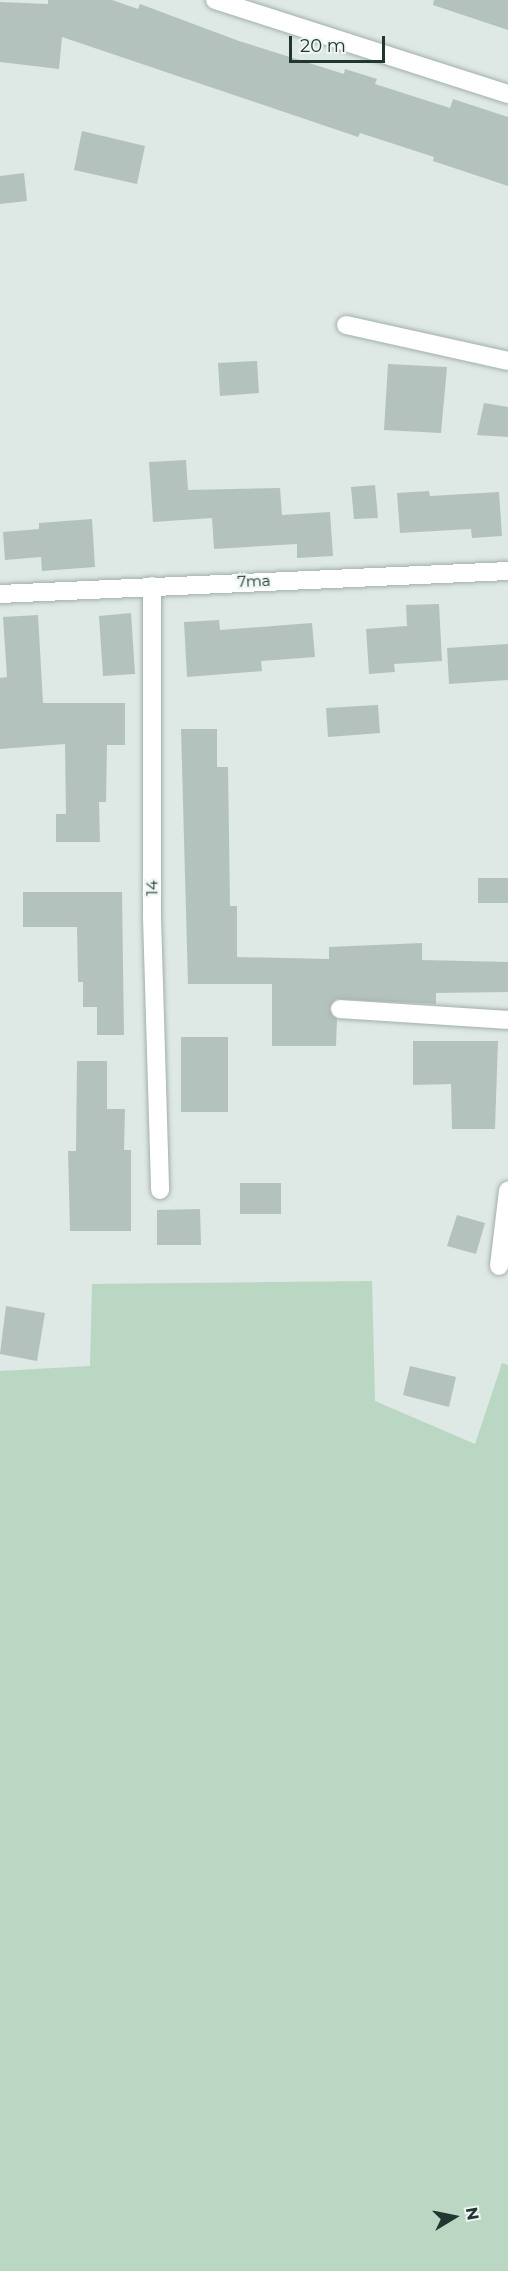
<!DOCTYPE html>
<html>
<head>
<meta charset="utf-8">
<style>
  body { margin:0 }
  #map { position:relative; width:508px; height:2271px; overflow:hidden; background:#dee8e4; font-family:Montserrat,sans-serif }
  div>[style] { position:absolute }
  .green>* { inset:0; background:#b9d7c2 }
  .building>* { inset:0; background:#b4c2bd }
  .roads { filter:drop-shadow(0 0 2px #a2afab) drop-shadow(0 0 2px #a2afab) }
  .street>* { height:18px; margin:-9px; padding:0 9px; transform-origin:9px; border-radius:9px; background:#fff }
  span { translate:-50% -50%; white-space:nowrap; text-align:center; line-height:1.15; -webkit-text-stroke:4.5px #eef5f2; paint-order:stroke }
  .street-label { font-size:15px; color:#223631 }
  .north { position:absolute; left:424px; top:2187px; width:60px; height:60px; -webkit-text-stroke:4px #eef5f2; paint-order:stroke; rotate:80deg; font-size:16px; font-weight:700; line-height:24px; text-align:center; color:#223631 }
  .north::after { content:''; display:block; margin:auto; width:21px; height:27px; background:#223631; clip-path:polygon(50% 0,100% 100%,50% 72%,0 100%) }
  .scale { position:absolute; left:289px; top:36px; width:96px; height:27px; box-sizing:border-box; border:3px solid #223631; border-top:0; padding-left:8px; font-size:18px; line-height:21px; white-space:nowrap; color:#223631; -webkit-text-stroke:4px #eef5f2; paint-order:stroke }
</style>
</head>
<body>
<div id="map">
  <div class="green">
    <i style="clip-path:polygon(372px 1281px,375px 1401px,475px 1444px,502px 1363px,508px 1365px,508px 2271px,0 2271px,0 1371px,90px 1366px,92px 1284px)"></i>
  </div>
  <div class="building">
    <i style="clip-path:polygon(48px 0,112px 0,138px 9px,140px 4px,239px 41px,344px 74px,345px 69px,377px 79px,375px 84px,450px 108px,453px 99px,508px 117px,508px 186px,433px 161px,434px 157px,360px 133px,358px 137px,62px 37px,59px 69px,0 62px,0 2px,48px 4px)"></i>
    <i style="clip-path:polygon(434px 0,508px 0,508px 30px,433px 5px)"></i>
    <i style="clip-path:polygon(82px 131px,145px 146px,137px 184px,74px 170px)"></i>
    <i style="clip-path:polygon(24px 173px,27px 201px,0 204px,0 176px)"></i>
    <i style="clip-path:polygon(257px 361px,259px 393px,220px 396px,218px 363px)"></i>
    <i style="clip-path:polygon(388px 364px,447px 367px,441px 433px,384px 430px)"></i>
    <i style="clip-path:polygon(484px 403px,508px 407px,508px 437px,477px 435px)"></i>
    <i style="clip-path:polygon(186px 460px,188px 490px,280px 488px,282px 515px,330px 512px,333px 556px,297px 558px,297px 544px,214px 549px,212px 518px,153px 522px,149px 462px)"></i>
    <i style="clip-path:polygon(375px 485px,378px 518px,354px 519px,351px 487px)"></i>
    <i style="clip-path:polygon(429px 491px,430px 496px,499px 492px,502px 536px,472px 538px,471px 529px,400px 533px,397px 493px)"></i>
    <i style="clip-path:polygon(92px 519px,95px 567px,42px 571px,41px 557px,5px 560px,3px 532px,39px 529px,39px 523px)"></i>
    <i style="clip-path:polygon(439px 604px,442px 661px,394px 664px,395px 672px,369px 674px,366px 629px,407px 626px,406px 605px)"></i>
    <i style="clip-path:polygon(131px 613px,135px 674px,103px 676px,99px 616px)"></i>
    <i style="clip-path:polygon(38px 615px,43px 703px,125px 703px,125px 745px,107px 745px,106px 802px,99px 802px,100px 842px,56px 842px,56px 814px,66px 814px,65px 744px,0 749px,0 678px,7px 677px,3px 617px)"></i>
    <i style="clip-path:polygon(219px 620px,220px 630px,312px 623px,315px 657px,261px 661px,262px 671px,187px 677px,184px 622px)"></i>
    <i style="clip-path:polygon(508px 644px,508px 680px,449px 684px,447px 648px)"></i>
    <i style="clip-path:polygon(378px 705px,380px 733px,328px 737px,326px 708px)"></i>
    <i style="clip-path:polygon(181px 729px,217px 729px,217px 767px,228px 767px,230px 906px,237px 906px,237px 957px,329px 959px,329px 947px,422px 943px,422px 960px,508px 962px,508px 992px,436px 993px,436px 1004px,336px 999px,329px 1009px,337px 1019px,336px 1046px,272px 1046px,272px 984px,188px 984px)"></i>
    <i style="clip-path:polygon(478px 878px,508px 878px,508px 903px,478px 903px)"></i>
    <i style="clip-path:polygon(23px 892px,122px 892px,124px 1035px,97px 1035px,97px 1007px,83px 1007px,83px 982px,78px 982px,77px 927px,23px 927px)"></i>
    <i style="clip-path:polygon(181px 1037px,228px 1037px,228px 1112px,181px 1112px)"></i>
    <i style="clip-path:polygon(413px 1041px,498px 1041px,495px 1129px,452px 1129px,451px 1084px,413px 1085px)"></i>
    <i style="clip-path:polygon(77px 1061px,107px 1061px,107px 1109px,125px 1109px,124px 1150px,131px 1150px,131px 1231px,70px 1231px,68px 1151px,76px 1151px)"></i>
    <i style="clip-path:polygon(240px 1183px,281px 1183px,281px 1214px,240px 1214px)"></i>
    <i style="clip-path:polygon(200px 1209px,201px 1245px,157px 1245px,157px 1210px)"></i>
    <i style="clip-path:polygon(457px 1215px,485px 1223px,476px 1254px,447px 1246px)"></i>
    <i style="clip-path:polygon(6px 1306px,45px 1313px,37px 1361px,0 1354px)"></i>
    <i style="clip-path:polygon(410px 1366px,456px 1377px,449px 1407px,403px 1395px)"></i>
  </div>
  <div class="roads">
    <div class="street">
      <i style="left:215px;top:0;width:308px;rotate:17.8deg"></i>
      <i style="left:346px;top:325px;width:166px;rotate:12.5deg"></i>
      <i style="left:152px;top:586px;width:331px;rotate:90deg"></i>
      <i style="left:152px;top:917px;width:273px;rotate:88.3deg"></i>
      <i style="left:0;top:594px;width:509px;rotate:-2.59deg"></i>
      <i style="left:340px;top:1009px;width:168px;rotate:3.7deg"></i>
      <i style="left:499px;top:1266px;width:76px;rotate:-83.2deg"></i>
    </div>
  </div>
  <div class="street-label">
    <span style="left:254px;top:581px;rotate:-2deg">7ma</span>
    <span style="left:152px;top:888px;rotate:-90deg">14</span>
  </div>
  <div class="north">N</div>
  <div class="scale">20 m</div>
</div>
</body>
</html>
